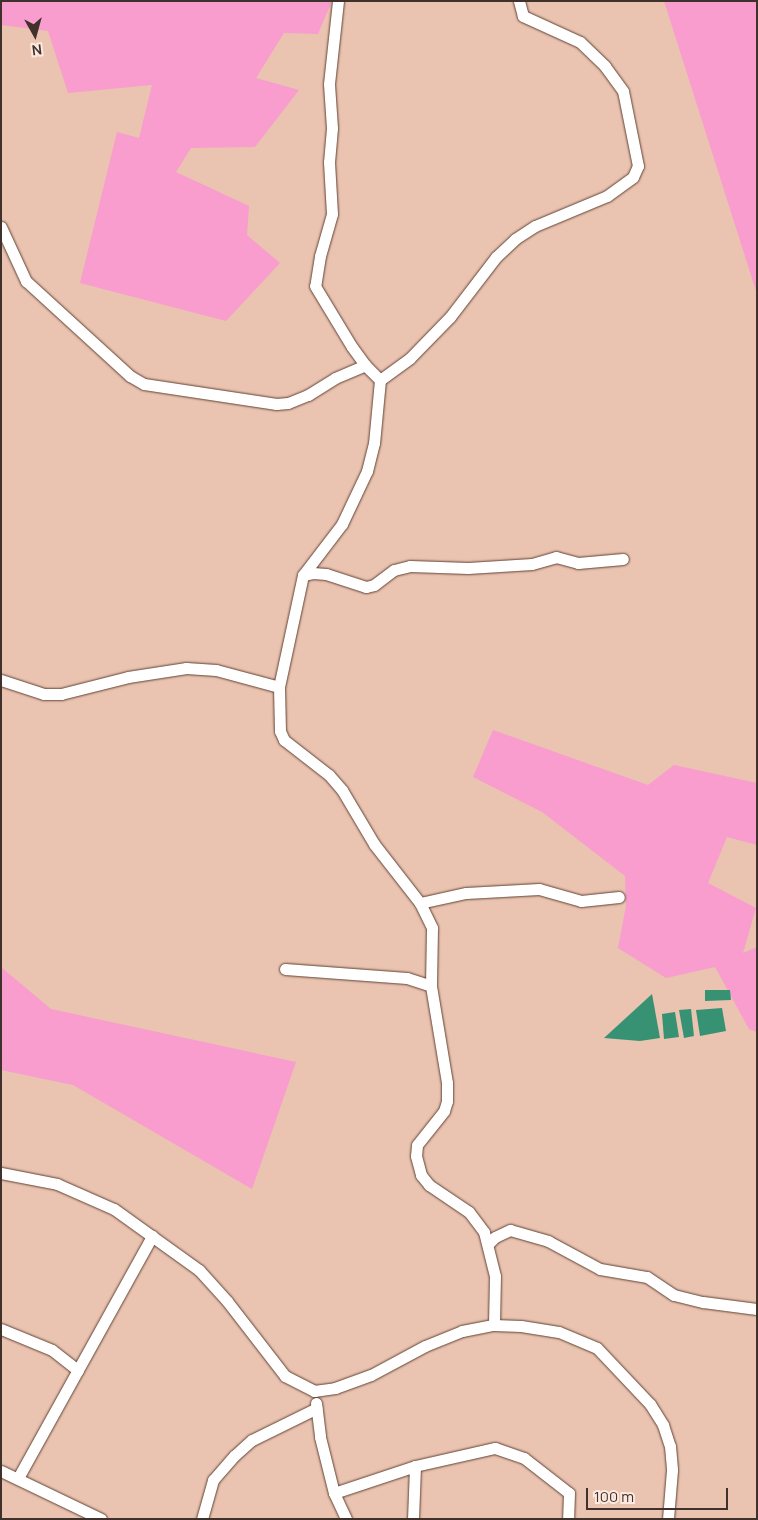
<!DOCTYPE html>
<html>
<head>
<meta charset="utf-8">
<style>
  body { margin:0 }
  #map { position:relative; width:758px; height:1520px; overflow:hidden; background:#eac3b1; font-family:Manrope,sans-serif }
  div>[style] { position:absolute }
  .green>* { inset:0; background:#f99cce }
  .water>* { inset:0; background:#369272 }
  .roads { filter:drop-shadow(0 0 1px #614232) drop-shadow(0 0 1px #614232) }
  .minor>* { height:11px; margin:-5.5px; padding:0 5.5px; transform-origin:5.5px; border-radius:5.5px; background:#fff }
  span { translate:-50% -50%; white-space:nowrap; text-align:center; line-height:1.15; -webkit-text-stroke:5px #fde9df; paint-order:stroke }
  .frame { position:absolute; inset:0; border:2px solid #40312a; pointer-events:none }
  .north { position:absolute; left:10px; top:10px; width:50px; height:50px; -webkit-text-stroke:4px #fde9df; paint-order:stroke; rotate:173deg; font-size:14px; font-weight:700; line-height:20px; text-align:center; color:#40312a }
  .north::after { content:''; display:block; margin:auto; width:18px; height:22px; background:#40312a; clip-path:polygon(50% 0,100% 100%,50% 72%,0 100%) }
  .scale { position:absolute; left:586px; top:1488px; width:142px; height:22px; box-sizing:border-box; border:2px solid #40312a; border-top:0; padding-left:6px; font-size:15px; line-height:18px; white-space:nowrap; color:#40312a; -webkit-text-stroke:4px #fde9df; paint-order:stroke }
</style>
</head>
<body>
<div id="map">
  <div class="green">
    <i style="clip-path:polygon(1px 1px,332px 1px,318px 34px,284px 33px,256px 78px,299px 90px,255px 147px,191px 148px,176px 172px,249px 206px,247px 235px,280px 263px,226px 321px,80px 283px,117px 132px,139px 138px,152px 85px,68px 93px,48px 31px,1px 25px)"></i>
    <i style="clip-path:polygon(664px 1px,757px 1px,757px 291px,756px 291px)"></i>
    <i style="clip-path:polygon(493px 730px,648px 785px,674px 765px,757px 783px,757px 845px,727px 837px,708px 883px,756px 908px,743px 953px,757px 947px,757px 1032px,749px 1029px,715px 967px,666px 978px,618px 948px,626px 906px,625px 876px,542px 812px,473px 777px)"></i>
    <i style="clip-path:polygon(1px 967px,51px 1009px,296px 1062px,252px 1189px,73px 1085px,1px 1070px)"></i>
  </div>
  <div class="water">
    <i style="clip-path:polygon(705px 990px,730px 990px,731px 1000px,705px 1001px)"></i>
    <i style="clip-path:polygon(652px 994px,660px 1038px,640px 1041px,604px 1038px)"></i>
    <i style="clip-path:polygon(722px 1008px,726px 1031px,700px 1036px,696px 1010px)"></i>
    <i style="clip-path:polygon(691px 1009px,694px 1036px,684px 1038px,679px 1010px)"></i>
    <i style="clip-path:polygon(675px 1012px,679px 1037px,664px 1039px,662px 1014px)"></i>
  </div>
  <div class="roads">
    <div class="minor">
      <i style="left:338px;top:1px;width:83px;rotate:96.2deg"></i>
      <i style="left:329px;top:84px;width:44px;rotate:86.1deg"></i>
      <i style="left:332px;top:128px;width:34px;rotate:95deg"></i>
      <i style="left:329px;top:162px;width:52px;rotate:86.7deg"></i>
      <i style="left:332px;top:214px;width:44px;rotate:105.9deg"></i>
      <i style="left:320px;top:256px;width:30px;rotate:99deg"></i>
      <i style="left:315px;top:286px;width:71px;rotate:58.8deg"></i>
      <i style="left:352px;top:347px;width:22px;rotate:54deg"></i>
      <i style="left:365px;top:365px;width:21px;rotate:45deg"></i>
      <i style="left:380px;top:380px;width:63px;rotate:95.4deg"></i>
      <i style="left:374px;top:443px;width:29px;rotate:104deg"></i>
      <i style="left:367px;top:471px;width:59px;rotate:115.3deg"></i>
      <i style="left:342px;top:524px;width:64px;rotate:127.4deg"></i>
      <i style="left:303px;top:575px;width:115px;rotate:102.1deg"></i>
      <i style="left:279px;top:687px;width:44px;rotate:88.7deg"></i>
      <i style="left:280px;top:731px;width:10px;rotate:66deg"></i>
      <i style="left:284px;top:740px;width:57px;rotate:37.9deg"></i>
      <i style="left:329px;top:775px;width:20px;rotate:49deg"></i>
      <i style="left:342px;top:790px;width:63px;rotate:59.3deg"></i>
      <i style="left:374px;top:844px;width:75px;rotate:52.1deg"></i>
      <i style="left:420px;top:903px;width:28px;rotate:64deg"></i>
      <i style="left:432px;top:928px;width:58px;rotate:91deg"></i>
      <i style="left:431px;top:986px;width:98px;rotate:80.6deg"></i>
      <i style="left:447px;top:1083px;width:18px;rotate:90deg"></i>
      <i style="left:447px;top:1101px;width:10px;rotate:107deg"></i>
      <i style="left:444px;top:1111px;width:43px;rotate:128.5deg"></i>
      <i style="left:417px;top:1145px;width:11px;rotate:95deg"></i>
      <i style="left:416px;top:1156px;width:20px;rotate:75deg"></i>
      <i style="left:421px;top:1175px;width:13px;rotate:51deg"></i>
      <i style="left:429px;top:1185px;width:48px;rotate:34deg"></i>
      <i style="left:469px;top:1212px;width:25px;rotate:53deg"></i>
      <i style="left:484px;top:1232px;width:45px;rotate:76deg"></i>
      <i style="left:495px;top:1276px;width:49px;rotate:91.2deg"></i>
      <i style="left:1px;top:227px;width:60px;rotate:65.2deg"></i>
      <i style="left:26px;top:281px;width:141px;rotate:42.4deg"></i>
      <i style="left:130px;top:376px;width:16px;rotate:30deg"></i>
      <i style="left:144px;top:384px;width:134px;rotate:8.6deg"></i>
      <i style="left:276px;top:404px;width:12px;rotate:-5deg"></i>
      <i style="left:288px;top:403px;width:22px;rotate:-22deg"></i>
      <i style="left:308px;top:395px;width:32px;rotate:-32deg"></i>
      <i style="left:335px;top:378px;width:33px;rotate:-23deg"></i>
      <i style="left:380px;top:380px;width:37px;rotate:-36deg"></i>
      <i style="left:410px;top:358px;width:57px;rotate:-45.7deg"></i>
      <i style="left:450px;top:317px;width:76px;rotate:-52.5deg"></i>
      <i style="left:496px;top:257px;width:26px;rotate:-43deg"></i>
      <i style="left:515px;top:239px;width:24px;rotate:-33deg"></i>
      <i style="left:535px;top:226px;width:78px;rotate:-22.6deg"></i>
      <i style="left:607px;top:196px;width:32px;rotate:-36deg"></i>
      <i style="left:633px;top:177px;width:12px;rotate:-66deg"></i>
      <i style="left:638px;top:166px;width:76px;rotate:-101.3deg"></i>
      <i style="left:623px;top:91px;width:31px;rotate:-126deg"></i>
      <i style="left:605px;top:66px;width:35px;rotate:-136deg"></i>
      <i style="left:580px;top:42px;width:63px;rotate:-155.5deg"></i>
      <i style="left:523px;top:16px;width:16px;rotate:-105deg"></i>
      <i style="left:303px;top:575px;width:10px;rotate:-11deg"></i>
      <i style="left:313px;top:573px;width:13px;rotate:4deg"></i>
      <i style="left:326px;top:574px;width:42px;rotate:18deg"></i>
      <i style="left:366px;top:587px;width:8px;rotate:-14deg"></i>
      <i style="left:374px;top:585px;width:25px;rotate:-37deg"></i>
      <i style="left:394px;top:570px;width:16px;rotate:-14deg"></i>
      <i style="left:410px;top:566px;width:58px;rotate:2deg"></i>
      <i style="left:468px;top:568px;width:64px;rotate:-3.6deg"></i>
      <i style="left:532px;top:564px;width:25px;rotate:-16deg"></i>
      <i style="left:556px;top:557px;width:23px;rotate:15deg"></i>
      <i style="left:578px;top:563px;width:45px;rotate:-5.1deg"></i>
      <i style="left:1px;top:680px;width:45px;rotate:18deg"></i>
      <i style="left:44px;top:694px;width:17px"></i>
      <i style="left:61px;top:694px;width:69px;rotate:-14.2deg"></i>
      <i style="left:128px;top:677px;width:59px;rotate:-8.8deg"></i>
      <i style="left:186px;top:668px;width:30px;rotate:4deg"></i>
      <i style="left:216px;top:670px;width:65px;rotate:15.1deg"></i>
      <i style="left:420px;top:903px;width:47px;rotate:-12.3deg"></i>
      <i style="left:466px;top:893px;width:73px;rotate:-3.1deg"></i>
      <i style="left:539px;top:889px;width:44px;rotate:15.9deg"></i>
      <i style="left:581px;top:901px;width:38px;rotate:-6deg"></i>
      <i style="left:285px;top:969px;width:122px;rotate:4.2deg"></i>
      <i style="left:407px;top:978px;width:25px;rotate:18deg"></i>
      <i style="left:1px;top:1173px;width:57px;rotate:11.1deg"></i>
      <i style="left:57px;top:1184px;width:62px;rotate:23.7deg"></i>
      <i style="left:114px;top:1209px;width:105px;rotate:35.7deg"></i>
      <i style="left:199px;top:1270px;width:42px;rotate:47.9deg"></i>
      <i style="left:227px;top:1301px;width:95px;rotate:52.3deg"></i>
      <i style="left:285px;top:1376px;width:33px;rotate:27deg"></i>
      <i style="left:314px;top:1391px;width:21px;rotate:-8deg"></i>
      <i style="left:335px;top:1388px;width:38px;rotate:-20deg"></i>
      <i style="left:371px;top:1375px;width:61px;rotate:-28.2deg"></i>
      <i style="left:425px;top:1346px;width:40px;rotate:-22deg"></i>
      <i style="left:462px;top:1331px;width:33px;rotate:-11deg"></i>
      <i style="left:494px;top:1325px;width:27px;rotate:2deg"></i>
      <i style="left:521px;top:1326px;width:38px;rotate:9deg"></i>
      <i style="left:559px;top:1332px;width:41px;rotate:22.8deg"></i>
      <i style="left:597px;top:1348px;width:77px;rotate:46.6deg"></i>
      <i style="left:650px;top:1404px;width:25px;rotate:58deg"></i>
      <i style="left:663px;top:1425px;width:22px;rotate:72deg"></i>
      <i style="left:670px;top:1446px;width:24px;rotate:85deg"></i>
      <i style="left:672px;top:1470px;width:49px;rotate:94.7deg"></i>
      <i style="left:488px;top:1244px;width:10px;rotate:-45deg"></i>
      <i style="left:495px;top:1237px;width:17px;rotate:-25deg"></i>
      <i style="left:510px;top:1230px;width:40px;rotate:16deg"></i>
      <i style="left:548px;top:1241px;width:59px;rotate:28.3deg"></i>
      <i style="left:600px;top:1269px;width:48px;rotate:9.7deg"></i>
      <i style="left:647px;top:1277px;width:32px;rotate:34deg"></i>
      <i style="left:674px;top:1295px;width:30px;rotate:14deg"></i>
      <i style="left:703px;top:1302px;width:54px;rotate:7.4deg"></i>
      <i style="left:1px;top:1329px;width:55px;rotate:22.4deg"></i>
      <i style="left:52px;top:1350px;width:33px;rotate:38deg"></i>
      <i style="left:316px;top:1403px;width:34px;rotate:83deg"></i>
      <i style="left:320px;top:1437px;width:58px;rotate:76deg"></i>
      <i style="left:334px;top:1493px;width:29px;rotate:65deg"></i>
      <i style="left:1px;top:1471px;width:111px;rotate:25.6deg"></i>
      <i style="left:18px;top:1478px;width:277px;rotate:-61deg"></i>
      <i style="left:334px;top:1493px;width:85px;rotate:-18.4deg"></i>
      <i style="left:415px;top:1466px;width:82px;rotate:-12.7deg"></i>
      <i style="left:495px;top:1448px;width:31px;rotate:19deg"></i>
      <i style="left:524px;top:1458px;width:57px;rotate:37.9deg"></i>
      <i style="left:569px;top:1493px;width:26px;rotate:92deg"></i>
      <i style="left:202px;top:1519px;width:41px;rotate:-74.2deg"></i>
      <i style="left:213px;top:1480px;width:32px;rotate:-49deg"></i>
      <i style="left:234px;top:1456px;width:24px;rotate:-42deg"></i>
      <i style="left:252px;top:1440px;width:72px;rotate:-26.2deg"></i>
      <i style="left:413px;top:1519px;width:53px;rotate:-87.8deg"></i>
    </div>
  </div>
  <div class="frame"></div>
  <div class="north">N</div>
  <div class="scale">100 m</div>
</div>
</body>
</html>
